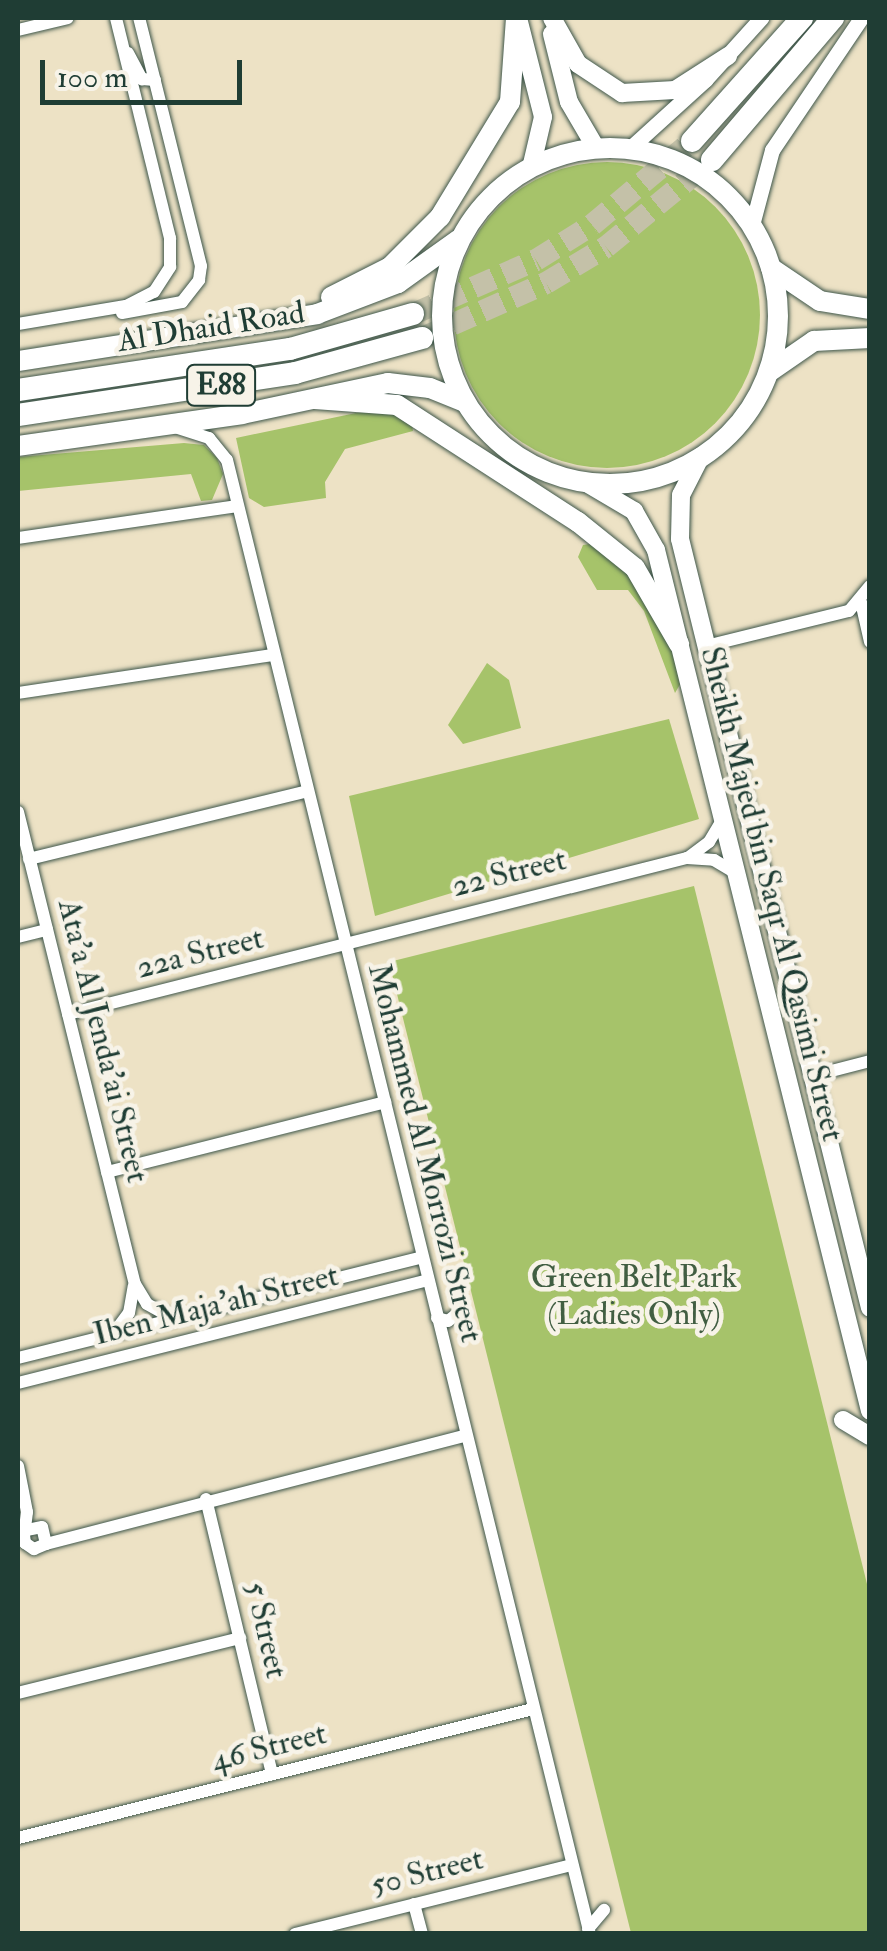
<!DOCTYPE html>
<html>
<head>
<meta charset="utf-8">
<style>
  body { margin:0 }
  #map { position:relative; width:887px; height:1951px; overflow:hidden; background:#ede2c5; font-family:"IM FELL Double Pica",serif }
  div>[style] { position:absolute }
  .green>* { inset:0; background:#a6c36a }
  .round { border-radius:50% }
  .motorway-tunnel>* { height:22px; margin-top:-11px; transform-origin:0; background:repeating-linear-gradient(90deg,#c4c1a8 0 22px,transparent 0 33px) }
  .roads { filter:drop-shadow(0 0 2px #3e564a) drop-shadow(0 0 2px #3e564a) }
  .minor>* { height:12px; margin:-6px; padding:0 6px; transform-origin:6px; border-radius:6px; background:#fff }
  .tertiary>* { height:15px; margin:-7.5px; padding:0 7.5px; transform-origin:7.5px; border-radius:7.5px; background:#fff }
  .secondary>* { height:18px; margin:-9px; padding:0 9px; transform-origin:9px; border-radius:9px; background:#fff }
  .primary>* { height:20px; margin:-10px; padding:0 10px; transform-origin:10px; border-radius:10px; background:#fff }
  .primary>.ring { margin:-10px; padding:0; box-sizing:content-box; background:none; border:20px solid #fff; border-radius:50% }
  .motorway>* { height:22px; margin:-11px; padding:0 11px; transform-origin:11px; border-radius:11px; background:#fff }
  span { translate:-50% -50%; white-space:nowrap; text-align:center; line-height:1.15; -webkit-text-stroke:9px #f7f3e8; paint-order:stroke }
  .shield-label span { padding:2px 8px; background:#f7f3e8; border:2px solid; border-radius:8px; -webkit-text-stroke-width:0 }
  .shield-label { font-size:30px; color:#1f3d34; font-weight:700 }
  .street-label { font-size:32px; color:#1f3d34 }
  .park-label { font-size:32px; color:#415e42 }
  .frame { position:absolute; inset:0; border:20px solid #1f3d34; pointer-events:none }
  .scale { position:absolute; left:40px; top:60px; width:202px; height:45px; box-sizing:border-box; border:5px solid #1f3d34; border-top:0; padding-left:12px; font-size:30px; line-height:35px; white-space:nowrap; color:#1f3d34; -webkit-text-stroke:8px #f7f3e8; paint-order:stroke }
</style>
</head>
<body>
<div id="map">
  <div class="green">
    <i class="round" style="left:454px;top:162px;width:306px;height:306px"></i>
    <i style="clip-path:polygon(380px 408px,411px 420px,413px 431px,345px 449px,325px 482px,326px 498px,264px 507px,249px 498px,236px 438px)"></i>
    <i style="clip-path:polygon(184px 443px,204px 445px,217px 458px,223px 474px,212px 500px,201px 501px,191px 474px,18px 491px,18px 457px)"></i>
    <i style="clip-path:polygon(597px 543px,635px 580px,669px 639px,682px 681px,675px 693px,644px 611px,628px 590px,597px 590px,578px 557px,583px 545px)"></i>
    <i style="clip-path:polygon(487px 663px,509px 680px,521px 728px,463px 744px,448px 725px)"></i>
    <i style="clip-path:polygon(669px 719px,699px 819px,375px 916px,349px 796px)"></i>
    <i style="clip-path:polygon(694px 886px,869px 1592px,869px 1933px,631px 1933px,389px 962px)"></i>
  </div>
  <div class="motorway-tunnel">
    <i style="left:413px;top:314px;width:134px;rotate:-23.7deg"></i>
    <i style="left:536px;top:260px;width:66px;rotate:-32deg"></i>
    <i style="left:592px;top:225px;width:131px;rotate:-40deg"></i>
    <i style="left:422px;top:338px;width:136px;rotate:-23.9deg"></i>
    <i style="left:546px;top:283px;width:70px;rotate:-31deg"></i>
    <i style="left:606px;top:247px;width:137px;rotate:-39.4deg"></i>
  </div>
  <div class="roads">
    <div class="minor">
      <i style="left:18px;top:30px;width:51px;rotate:-13.5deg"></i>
      <i style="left:128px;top:53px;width:30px;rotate:62deg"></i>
      <i style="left:142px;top:79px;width:13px;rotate:4deg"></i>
      <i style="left:122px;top:313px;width:61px;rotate:-10.4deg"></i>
      <i style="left:182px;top:302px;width:28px;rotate:-52deg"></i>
      <i style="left:199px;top:280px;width:14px;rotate:-82deg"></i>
      <i style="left:201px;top:266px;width:256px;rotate:-104deg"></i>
      <i style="left:18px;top:324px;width:109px;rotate:-9.5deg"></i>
      <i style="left:126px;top:306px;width:31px;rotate:-27deg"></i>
      <i style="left:154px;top:292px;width:30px;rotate:-57deg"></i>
      <i style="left:170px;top:267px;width:29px;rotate:-90deg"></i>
      <i style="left:170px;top:238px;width:227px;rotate:-103.8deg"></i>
      <i style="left:175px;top:427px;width:36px;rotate:18deg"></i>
      <i style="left:209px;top:438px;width:28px;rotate:51deg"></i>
      <i style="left:227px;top:460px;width:1518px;rotate:76.17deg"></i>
      <i style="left:18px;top:538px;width:221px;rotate:-8.3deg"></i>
      <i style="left:861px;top:602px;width:41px;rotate:77.3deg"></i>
      <i style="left:706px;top:646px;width:147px;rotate:-13.8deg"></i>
      <i style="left:849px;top:611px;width:33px;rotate:-50deg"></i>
      <i style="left:18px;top:693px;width:258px;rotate:-8.5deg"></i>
      <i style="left:18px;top:812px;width:486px;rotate:76.1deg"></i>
      <i style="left:135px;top:1284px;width:23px;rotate:59deg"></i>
      <i style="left:147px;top:1304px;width:29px;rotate:29deg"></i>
      <i style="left:689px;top:857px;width:25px;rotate:-37deg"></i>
      <i style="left:709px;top:842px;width:27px;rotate:-59deg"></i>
      <i style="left:29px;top:859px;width:286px;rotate:-13.7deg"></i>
      <i style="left:18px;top:937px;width:30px;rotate:-14deg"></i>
      <i style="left:68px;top:1014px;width:638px;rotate:-14.15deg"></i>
      <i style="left:687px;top:858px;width:27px;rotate:4deg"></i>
      <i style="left:714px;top:860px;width:26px;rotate:31deg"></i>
      <i style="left:812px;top:1076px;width:60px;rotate:-14.5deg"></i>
      <i style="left:107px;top:1172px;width:287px;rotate:-14.1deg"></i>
      <i style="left:437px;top:1318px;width:11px;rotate:15deg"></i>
      <i style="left:448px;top:1321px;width:11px;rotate:-38deg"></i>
      <i style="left:116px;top:1330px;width:21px;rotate:-53deg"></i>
      <i style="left:129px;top:1313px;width:27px;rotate:-80deg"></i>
      <i style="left:18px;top:1358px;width:416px;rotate:-14deg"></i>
      <i style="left:18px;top:1383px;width:423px;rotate:-14.1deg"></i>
      <i style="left:18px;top:1466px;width:47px;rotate:78.9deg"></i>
      <i style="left:27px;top:1512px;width:23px;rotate:97deg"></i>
      <i style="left:24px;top:1535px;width:8px;rotate:83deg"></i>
      <i style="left:25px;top:1543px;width:11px;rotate:34deg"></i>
      <i style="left:34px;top:1549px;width:13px;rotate:-23deg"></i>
      <i style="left:46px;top:1544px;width:17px;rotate:-103deg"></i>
      <i style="left:42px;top:1527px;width:16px;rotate:169deg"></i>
      <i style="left:206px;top:1499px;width:283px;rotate:76.5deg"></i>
      <i style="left:46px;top:1544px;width:433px;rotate:-14.5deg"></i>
      <i style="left:18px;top:1693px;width:229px;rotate:-13.9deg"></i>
      <i style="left:18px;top:1838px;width:531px;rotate:-14.06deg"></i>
      <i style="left:414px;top:1904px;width:31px;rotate:75deg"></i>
      <i style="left:588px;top:1929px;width:25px;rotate:-50deg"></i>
      <i style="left:295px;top:1934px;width:285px;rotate:-14deg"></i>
    </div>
    <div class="tertiary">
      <i style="left:629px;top:149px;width:103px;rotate:-42.2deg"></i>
      <i style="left:705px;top:80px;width:84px;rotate:-47.9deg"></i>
      <i style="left:752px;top:225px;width:78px;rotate:-75.1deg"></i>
      <i style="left:772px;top:150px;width:159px;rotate:-56deg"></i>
    </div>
    <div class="secondary">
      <i style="left:518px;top:18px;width:102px;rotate:75.8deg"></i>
      <i style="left:543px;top:117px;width:52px;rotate:103.2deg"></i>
      <i style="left:552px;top:18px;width:53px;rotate:60.5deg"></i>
      <i style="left:578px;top:64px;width:53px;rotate:33.4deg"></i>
      <i style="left:622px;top:93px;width:53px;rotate:-3.2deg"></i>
      <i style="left:675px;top:90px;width:63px;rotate:-32.7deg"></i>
      <i style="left:552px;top:34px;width:70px;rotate:76deg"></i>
      <i style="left:569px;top:102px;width:53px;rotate:59.6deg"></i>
      <i style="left:701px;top:456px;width:44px;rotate:117.1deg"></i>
      <i style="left:681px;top:495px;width:44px;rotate:91.3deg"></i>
      <i style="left:680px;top:539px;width:792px;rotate:76.12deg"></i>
      <i style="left:585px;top:482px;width:57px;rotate:30.6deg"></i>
      <i style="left:634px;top:511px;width:45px;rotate:60.6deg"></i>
      <i style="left:656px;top:550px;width:887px;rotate:76.04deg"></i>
      <i style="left:843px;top:1420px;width:31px;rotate:31deg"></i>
    </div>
    <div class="primary">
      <i class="ring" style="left:442px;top:148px;width:316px;height:316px"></i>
      <i style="left:771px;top:268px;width:59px;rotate:34deg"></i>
      <i style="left:820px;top:301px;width:51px;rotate:9.1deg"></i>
      <i style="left:331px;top:297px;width:66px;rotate:-27deg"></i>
      <i style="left:390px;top:267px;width:71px;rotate:-45deg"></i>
      <i style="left:440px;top:217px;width:135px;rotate:-58.7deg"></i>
      <i style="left:510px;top:102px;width:84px;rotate:-85.9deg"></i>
      <i style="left:18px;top:361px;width:303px;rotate:-8.9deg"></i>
      <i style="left:317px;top:314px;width:87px;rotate:-20.9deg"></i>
      <i style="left:398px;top:283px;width:74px;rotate:-35.6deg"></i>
      <i style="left:769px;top:372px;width:55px;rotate:-34.6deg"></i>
      <i style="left:814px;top:341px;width:56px;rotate:-3.1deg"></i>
      <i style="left:315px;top:399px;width:82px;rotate:4.2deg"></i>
      <i style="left:397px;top:405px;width:216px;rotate:32.9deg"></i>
      <i style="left:578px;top:522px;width:73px;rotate:38.9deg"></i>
      <i style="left:635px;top:568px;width:88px;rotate:59.9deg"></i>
      <i style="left:18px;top:446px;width:226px;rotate:-8.1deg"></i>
      <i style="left:242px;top:414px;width:149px;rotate:-12deg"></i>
      <i style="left:388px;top:383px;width:42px;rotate:6.8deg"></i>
      <i style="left:430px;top:388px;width:38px;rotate:22deg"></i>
    </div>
    <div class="motorway">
      <i style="left:692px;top:141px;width:165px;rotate:-48.2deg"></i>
      <i style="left:712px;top:160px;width:187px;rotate:-49.6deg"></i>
      <i style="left:18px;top:390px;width:275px;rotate:-8.6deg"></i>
      <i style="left:290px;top:349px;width:128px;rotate:-15.9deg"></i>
      <i style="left:18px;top:415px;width:280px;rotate:-8.6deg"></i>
      <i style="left:295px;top:373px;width:132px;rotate:-15.4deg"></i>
    </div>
  </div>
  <div class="shield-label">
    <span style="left:221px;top:385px">E88</span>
  </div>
  <div class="street-label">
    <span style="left:211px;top:327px;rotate:-9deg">Al Dhaid Road</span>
    <span style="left:509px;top:873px;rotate:-14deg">22 Street</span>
    <span style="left:772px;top:894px;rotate:76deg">Sheikh Majed bin Saqr Al Qasimi Street</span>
    <span style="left:200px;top:953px;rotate:-14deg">22a Street</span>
    <span style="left:103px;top:1041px;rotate:76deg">Ata'a Al Jenda'ai Street</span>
    <span style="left:425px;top:1153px;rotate:76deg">Mohammed Al Morrozi Street</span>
    <span style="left:216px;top:1305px;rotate:-14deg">Iben Maja'ah Street</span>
    <span style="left:266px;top:1630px;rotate:77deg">5 Street</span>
    <span style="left:269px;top:1747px;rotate:-14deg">46 Street</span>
    <span style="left:427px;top:1872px;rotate:-14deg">50 Street</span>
  </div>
  <div class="park-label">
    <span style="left:634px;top:1296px">Green Belt Park<br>(Ladies Only)</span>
  </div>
  <div class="frame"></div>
  <div class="scale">100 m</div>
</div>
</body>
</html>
